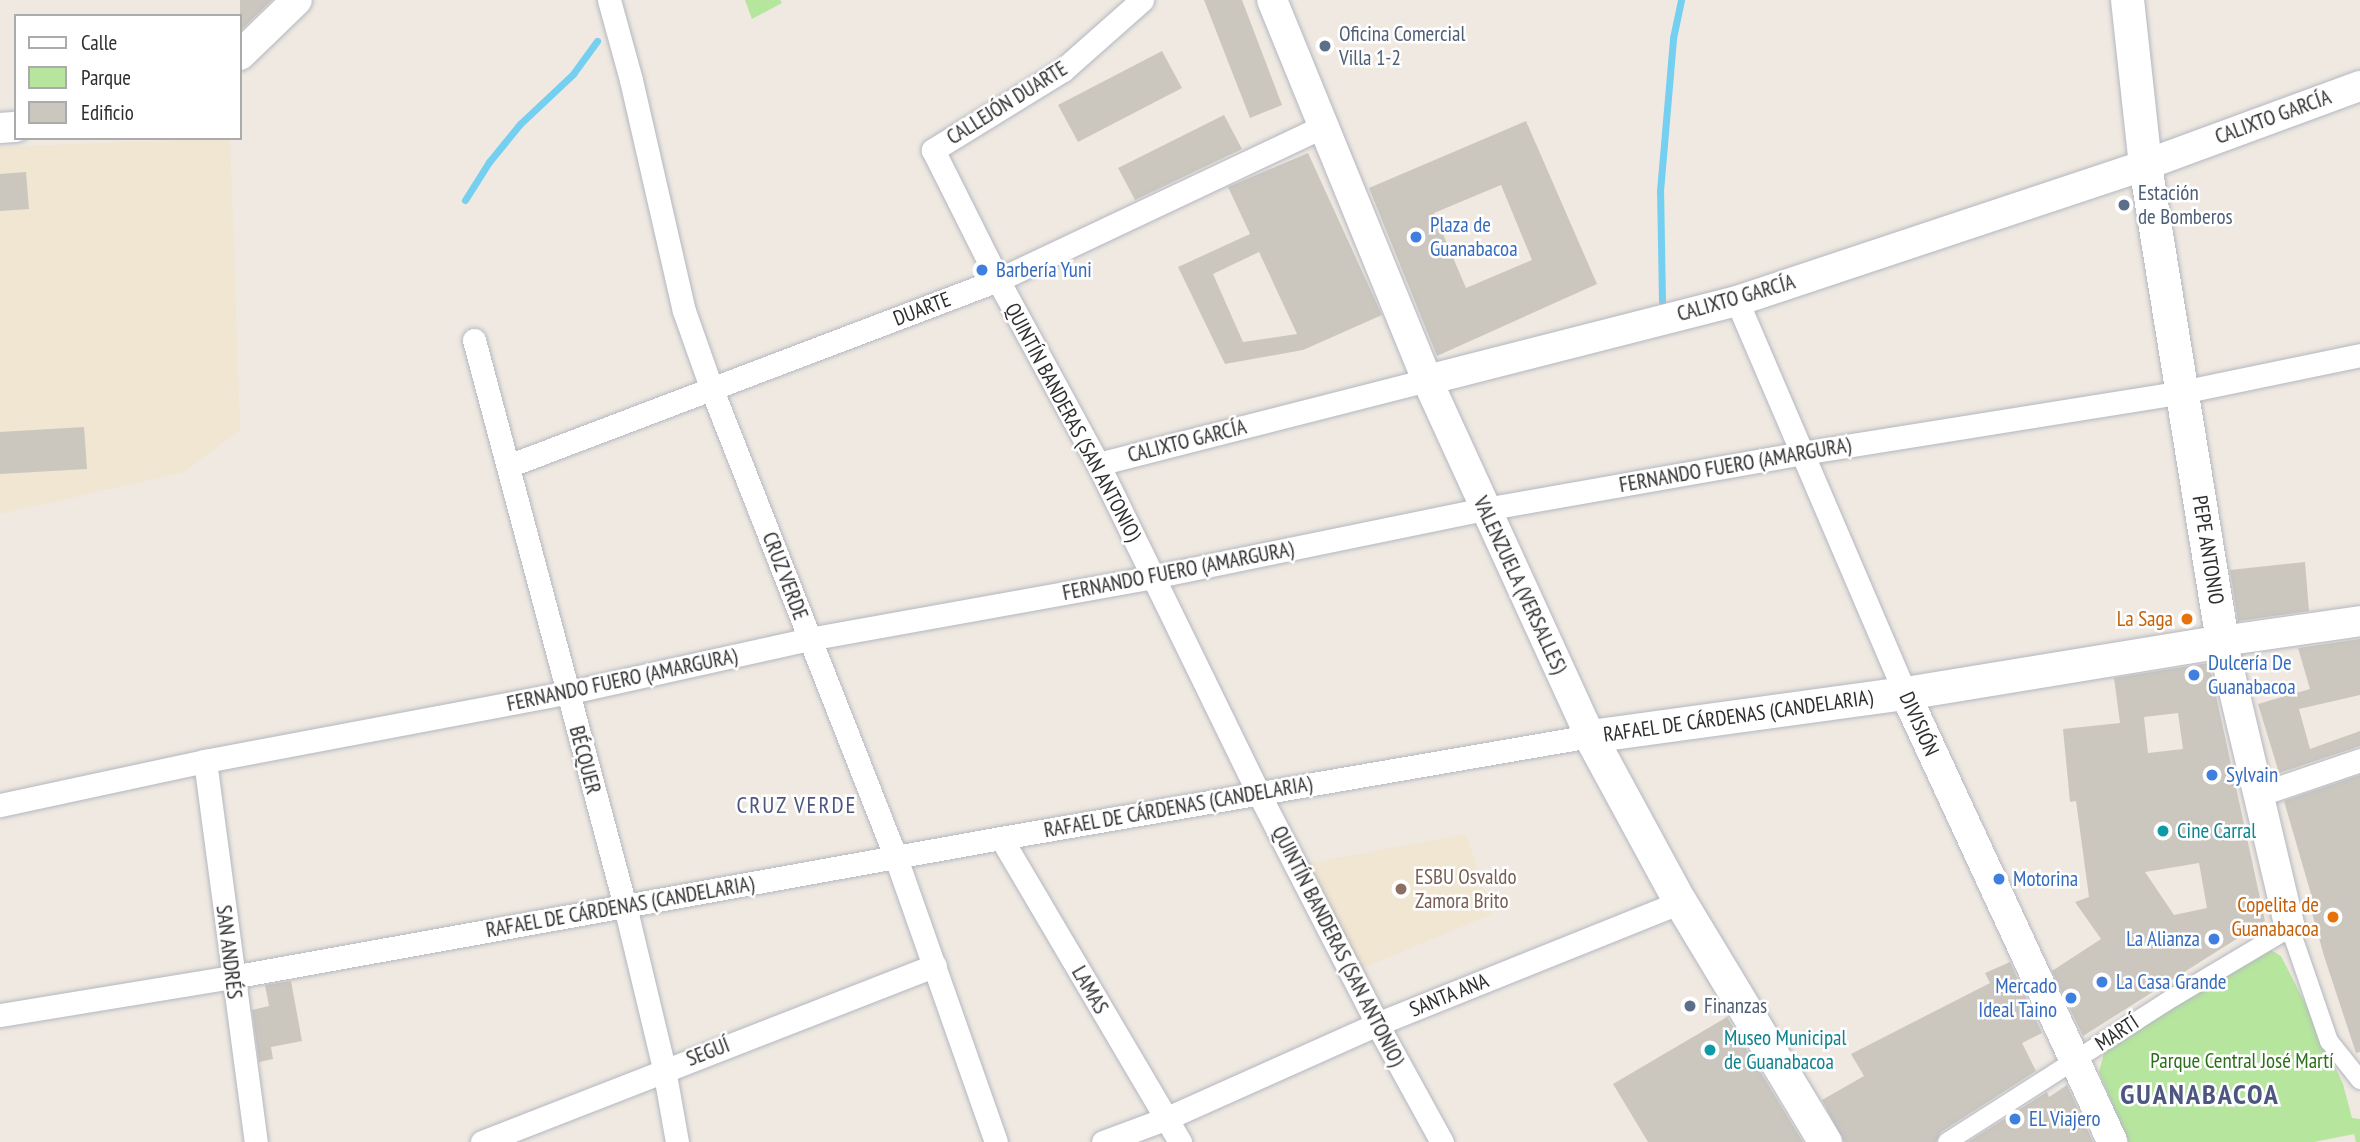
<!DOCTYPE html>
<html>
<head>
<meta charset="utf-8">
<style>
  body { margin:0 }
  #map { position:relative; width:2360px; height:1142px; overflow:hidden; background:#efe9e1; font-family:"PT Sans Narrow",sans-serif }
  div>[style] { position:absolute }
  .education>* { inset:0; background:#f0e6d1 }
  .green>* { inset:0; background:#b6e59e }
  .stream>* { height:7px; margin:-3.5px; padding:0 3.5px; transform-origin:3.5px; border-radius:3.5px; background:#75cff0 }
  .building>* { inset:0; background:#cbc7bf }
  .roads { filter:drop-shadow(0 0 2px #b4b7c1) drop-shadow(0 0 2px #b4b7c1) }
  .pedestrian>* { height:18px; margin:-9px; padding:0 9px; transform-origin:9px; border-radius:9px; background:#fff }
  .minor>* { height:23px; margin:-11.5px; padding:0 11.5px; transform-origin:11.5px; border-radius:11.5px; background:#fff }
  .tertiary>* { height:30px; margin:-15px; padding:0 15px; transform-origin:15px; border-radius:15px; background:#fff }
  .secondary>* { height:33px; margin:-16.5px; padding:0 16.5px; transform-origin:16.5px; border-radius:16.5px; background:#fff }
  .dots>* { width:19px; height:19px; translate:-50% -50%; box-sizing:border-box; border:4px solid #fff; border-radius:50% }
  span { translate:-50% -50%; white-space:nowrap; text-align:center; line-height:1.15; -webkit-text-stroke:5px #fff; paint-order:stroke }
  .service-label { font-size:21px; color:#4e5e75 }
  .left { translate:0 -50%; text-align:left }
  .street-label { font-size:21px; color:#2e2e2e }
  .shop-label { font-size:21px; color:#366cbe }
  .right { translate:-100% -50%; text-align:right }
  .food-label { font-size:21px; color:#c56008 }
  .culture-label { font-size:21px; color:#0d838f }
  .education-label { font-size:21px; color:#785e54 }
  .park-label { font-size:21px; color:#2c6e1b }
  .neighbourhood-label { font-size:23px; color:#4d5680; letter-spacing:2px }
  .district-label { font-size:28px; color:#4d5680; font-weight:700; letter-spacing:2px }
  .legend { position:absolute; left:14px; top:14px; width:228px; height:126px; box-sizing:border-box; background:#fff; border:2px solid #ababab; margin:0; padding:9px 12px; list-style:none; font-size:21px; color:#2e2e2e }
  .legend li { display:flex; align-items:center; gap:14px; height:35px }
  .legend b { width:35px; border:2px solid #ababab }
</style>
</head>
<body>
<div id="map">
  <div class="education">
    <i style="clip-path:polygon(230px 138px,240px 430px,184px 472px,0 514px,0 147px)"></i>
    <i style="clip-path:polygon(1466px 834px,1492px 914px,1361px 969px,1305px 864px)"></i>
  </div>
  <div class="green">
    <i style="clip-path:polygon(745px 0,780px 0,782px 3px,752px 19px)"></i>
    <i style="clip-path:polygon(2271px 950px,2281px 956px,2307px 1007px,2343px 1084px,2352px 1118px,2360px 1119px,2360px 1142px,2356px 1142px,2354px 1134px,2314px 1142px,2128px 1142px,2099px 1072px,2105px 1049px)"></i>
  </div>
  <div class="stream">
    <i style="left:465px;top:200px;width:45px;rotate:-57.7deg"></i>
    <i style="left:489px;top:162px;width:49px;rotate:-50.8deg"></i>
    <i style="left:520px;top:124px;width:73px;rotate:-43.3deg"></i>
    <i style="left:573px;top:74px;width:41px;rotate:-54deg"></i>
    <i style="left:1662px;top:301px;width:110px;rotate:-91deg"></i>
    <i style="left:1660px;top:191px;width:154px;rotate:-85.1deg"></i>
    <i style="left:1673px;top:38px;width:39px;rotate:-78deg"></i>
  </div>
  <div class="building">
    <i style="clip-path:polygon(240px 0,272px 0,240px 31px)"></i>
    <i style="clip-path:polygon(1204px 0,1242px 0,1282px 105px,1250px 118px)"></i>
    <i style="clip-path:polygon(1162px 51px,1182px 88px,1078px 142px,1058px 105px)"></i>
    <i style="clip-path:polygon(1224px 115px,1242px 149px,1135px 200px,1118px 168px)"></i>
    <i style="clip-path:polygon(evenodd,1526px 121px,1597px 284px,1437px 356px,1369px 188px,1526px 121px,1501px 185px,1532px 260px,1466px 288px,1434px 213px,1501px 185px)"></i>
    <i style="clip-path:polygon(evenodd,1308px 153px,1382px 315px,1303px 350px,1225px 364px,1178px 267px,1250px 234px,1228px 187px,1308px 153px,1259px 252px,1297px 334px,1243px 342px,1213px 274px,1259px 252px)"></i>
    <i style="clip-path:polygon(26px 172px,29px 209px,0 211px,0 174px)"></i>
    <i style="clip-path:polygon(84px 427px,87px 469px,0 474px,0 432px)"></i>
    <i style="clip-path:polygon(2305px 562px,2309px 611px,2238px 621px,2230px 570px)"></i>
    <i style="clip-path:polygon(2360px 639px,2360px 695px,2299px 709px,2310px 749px,2360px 731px,2360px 746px,2279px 773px,2258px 704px,2310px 689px,2298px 648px)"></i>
    <i style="clip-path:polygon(evenodd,2209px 663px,2265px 921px,2083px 1036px,2052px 971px,2101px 939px,2075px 902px,2089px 897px,2076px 801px,2070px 802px,2063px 729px,2120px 723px,2114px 678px,2209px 663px,2178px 713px,2183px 749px,2148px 753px,2144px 717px,2178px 713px,2209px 663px,2199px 863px,2207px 908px,2174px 915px,2145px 872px,2199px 863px)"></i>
    <i style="clip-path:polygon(2360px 775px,2360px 1052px,2356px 1053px,2324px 956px,2309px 902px,2313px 901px,2284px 801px)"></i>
    <i style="clip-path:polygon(2010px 962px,2042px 1033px,2022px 1043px,2036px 1071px,1941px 1132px,1936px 1142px,1844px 1142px,1822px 1100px,1864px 1076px,1851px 1054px,1990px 983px,1985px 973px)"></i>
    <i style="clip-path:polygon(291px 981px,302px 1041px,271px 1047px,273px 1059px,259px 1062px,252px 1010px,269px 1006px,265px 985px)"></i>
    <i style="clip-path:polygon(1727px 1017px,1803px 1142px,1648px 1142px,1613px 1084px)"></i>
    <i style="clip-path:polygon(2067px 1085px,2093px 1142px,1968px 1142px,2047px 1092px,2049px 1097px)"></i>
  </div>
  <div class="roads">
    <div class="pedestrian">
      <i style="left:1947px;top:1142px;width:269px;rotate:-32.6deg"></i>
      <i style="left:2174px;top:997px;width:135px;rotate:-30.7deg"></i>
      <i style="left:2290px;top:928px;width:120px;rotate:71deg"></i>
      <i style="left:2329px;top:1041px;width:50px;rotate:51.5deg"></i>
    </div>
    <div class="minor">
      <i style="left:609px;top:0;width:83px;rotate:74.6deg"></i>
      <i style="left:631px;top:80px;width:237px;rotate:77.1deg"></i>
      <i style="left:684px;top:311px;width:84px;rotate:70.5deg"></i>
      <i style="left:712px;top:390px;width:503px;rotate:68.54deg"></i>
      <i style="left:896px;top:858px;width:301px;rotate:70.6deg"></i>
      <i style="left:1142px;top:0;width:106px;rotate:138.5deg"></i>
      <i style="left:1063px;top:70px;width:153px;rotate:148.4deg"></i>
      <i style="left:933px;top:150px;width:145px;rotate:63.4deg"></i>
      <i style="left:998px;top:280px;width:209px;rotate:61.5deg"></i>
      <i style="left:1098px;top:464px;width:365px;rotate:64deg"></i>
      <i style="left:1258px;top:792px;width:261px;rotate:62.8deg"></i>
      <i style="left:1377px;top:1024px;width:135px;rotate:61.2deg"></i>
      <i style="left:1737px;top:301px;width:426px;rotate:66.8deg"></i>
      <i style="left:474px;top:340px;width:586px;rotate:75.06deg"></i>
      <i style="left:625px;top:906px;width:168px;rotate:76.5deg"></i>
      <i style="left:664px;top:1069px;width:74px;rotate:79.9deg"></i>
      <i style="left:1098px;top:464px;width:340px;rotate:-14.3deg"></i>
      <i style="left:508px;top:466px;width:524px;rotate:-20.79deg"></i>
      <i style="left:998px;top:280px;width:361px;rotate:-25.3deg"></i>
      <i style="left:205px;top:761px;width:384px;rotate:82.4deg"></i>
      <i style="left:2258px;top:795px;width:108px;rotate:-18.9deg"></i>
      <i style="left:0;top:805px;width:210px;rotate:-12.1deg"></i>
      <i style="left:205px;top:761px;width:367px;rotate:-10.7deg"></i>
      <i style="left:566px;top:693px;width:249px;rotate:-12.5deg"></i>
      <i style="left:809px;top:639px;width:350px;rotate:-10.2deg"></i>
      <i style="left:1153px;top:577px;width:339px;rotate:-11.6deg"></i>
      <i style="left:1485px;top:509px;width:322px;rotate:-10deg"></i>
      <i style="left:1802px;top:453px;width:385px;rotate:-9.1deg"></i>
      <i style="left:2182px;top:392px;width:182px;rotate:-11.7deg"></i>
      <i style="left:1001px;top:838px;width:353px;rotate:59.5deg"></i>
      <i style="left:0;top:1015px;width:235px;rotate:-9.3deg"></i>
      <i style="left:232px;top:977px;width:781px;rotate:-10.25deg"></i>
      <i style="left:1001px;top:838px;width:598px;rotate:-9.82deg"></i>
      <i style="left:482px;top:1142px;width:486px;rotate:-21.3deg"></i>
      <i style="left:1103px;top:1142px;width:66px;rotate:-20.4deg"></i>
      <i style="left:1165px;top:1119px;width:232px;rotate:-24.1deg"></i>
      <i style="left:1377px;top:1024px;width:327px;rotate:-21.9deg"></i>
    </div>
    <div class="tertiary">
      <i style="left:1272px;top:0;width:410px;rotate:67.8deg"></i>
      <i style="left:1427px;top:380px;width:392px;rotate:65.4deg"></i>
      <i style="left:240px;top:55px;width:79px;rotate:-44deg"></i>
      <i style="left:0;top:128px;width:16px;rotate:-4deg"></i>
      <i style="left:1427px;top:380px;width:320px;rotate:-14.3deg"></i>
      <i style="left:1737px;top:301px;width:430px;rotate:-18.4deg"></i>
      <i style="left:2145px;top:165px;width:229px;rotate:-20.2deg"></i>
      <i style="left:1905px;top:693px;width:494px;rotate:65.2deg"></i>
      <i style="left:2290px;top:928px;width:295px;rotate:-103.3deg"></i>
      <i style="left:2222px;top:641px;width:139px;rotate:-8.2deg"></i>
    </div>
    <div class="secondary">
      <i style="left:1825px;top:1142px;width:280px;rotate:-121.1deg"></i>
      <i style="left:1680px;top:902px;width:189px;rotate:-118.5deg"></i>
      <i style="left:1590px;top:736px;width:318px;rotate:-7.8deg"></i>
      <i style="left:1905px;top:693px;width:321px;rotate:-9.3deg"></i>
      <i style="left:2222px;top:641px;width:482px;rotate:-99.2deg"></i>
      <i style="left:2145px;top:165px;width:166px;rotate:-96.2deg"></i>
    </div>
  </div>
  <div class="dots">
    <i style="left:1325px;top:46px;background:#5c6f8a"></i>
    <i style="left:2124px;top:205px;background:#5c6f8a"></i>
    <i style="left:1416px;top:237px;background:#3f7fe0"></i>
    <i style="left:982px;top:270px;background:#3f7fe0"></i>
    <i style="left:2187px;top:619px;background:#e8710a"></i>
    <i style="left:2194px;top:675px;background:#3f7fe0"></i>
    <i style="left:2212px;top:775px;background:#3f7fe0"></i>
    <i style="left:2163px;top:831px;background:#0f9aa8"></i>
    <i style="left:1999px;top:879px;background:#3f7fe0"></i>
    <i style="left:1401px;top:889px;background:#8d6e63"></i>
    <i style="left:2333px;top:917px;background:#e8710a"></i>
    <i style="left:2214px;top:939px;background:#3f7fe0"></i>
    <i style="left:2102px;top:982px;background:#3f7fe0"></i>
    <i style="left:2071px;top:998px;background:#3f7fe0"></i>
    <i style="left:1690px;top:1006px;background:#5c6f8a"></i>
    <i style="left:1710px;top:1050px;background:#0f9aa8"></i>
    <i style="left:2015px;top:1119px;background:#3f7fe0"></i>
  </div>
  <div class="service-label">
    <span class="left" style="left:1339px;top:46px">Oficina Comercial<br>Villa 1-2</span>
    <span class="left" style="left:2138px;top:205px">Estación<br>de Bomberos</span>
    <span class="left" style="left:1704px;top:1006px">Finanzas</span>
  </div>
  <div class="street-label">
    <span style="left:1007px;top:103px;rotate:-32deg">CALLEJÓN DUARTE</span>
    <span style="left:2273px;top:117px;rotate:-20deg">CALIXTO GARCÍA</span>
    <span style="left:1736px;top:298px;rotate:-16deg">CALIXTO GARCÍA</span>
    <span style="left:922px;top:309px;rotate:-21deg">DUARTE</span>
    <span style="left:1073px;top:422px;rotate:62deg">QUINTÍN BANDERAS (SAN ANTONIO)</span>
    <span style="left:1187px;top:441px;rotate:-14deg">CALIXTO GARCÍA</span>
    <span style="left:1735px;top:465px;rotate:-10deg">FERNANDO FUERO (AMARGURA)</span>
    <span style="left:2208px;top:550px;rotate:81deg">PEPE ANTONIO</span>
    <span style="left:1178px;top:571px;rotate:-11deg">FERNANDO FUERO (AMARGURA)</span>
    <span style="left:785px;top:576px;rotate:69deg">CRUZ VERDE</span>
    <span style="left:1520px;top:585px;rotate:65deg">VALENZUELA (VERSALLES)</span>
    <span style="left:622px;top:680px;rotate:-12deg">FERNANDO FUERO (AMARGURA)</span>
    <span style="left:1738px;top:716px;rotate:-8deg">RAFAEL DE CÁRDENAS (CANDELARIA)</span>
    <span style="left:1919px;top:724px;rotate:66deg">DIVISIÓN</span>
    <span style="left:585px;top:760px;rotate:75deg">BÉCQUER</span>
    <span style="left:1178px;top:807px;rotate:-10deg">RAFAEL DE CÁRDENAS (CANDELARIA)</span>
    <span style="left:620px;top:907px;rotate:-10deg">RAFAEL DE CÁRDENAS (CANDELARIA)</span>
    <span style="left:1338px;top:946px;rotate:63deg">QUINTÍN BANDERAS (SAN ANTONIO)</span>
    <span style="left:229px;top:952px;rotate:83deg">SAN ANDRÉS</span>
    <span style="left:1090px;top:990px;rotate:60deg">LAMAS</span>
    <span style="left:1449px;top:995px;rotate:-22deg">SANTA ANA</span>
    <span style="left:2117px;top:1033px;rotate:-33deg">MARTÍ</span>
    <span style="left:708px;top:1052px;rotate:-21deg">SEGUÍ</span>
  </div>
  <div class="shop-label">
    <span class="left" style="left:1430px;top:237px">Plaza de<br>Guanabacoa</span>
    <span class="left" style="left:996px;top:270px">Barbería Yuni</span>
    <span class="left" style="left:2208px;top:675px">Dulcería De<br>Guanabacoa</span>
    <span class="left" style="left:2226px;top:775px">Sylvain</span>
    <span class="left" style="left:2013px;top:879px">Motorina</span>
    <span class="right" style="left:2200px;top:939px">La Alianza</span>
    <span class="left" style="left:2116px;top:982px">La Casa Grande</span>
    <span class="right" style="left:2057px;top:998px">Mercado<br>Ideal Taino</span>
    <span class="left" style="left:2029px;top:1119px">EL Viajero</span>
  </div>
  <div class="food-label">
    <span class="right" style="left:2173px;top:619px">La Saga</span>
    <span class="right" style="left:2319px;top:917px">Copelita de<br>Guanabacoa</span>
  </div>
  <div class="culture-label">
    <span class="left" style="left:2177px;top:831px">Cine Carral</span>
    <span class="left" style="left:1724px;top:1050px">Museo Municipal<br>de Guanabacoa</span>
  </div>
  <div class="education-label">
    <span class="left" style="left:1415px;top:889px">ESBU Osvaldo<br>Zamora Brito</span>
  </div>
  <div class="park-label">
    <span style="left:2242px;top:1061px">Parque Central José Martí</span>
  </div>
  <div class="neighbourhood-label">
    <span style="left:797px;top:805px">CRUZ VERDE</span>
  </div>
  <div class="district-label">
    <span style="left:2200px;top:1094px">GUANABACOA</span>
  </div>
  <ul class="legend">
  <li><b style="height:9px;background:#fff"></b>Calle</li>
  <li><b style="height:19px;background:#b6e59e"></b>Parque</li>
  <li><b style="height:19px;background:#cbc7bf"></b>Edificio</li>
  </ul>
</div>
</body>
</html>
